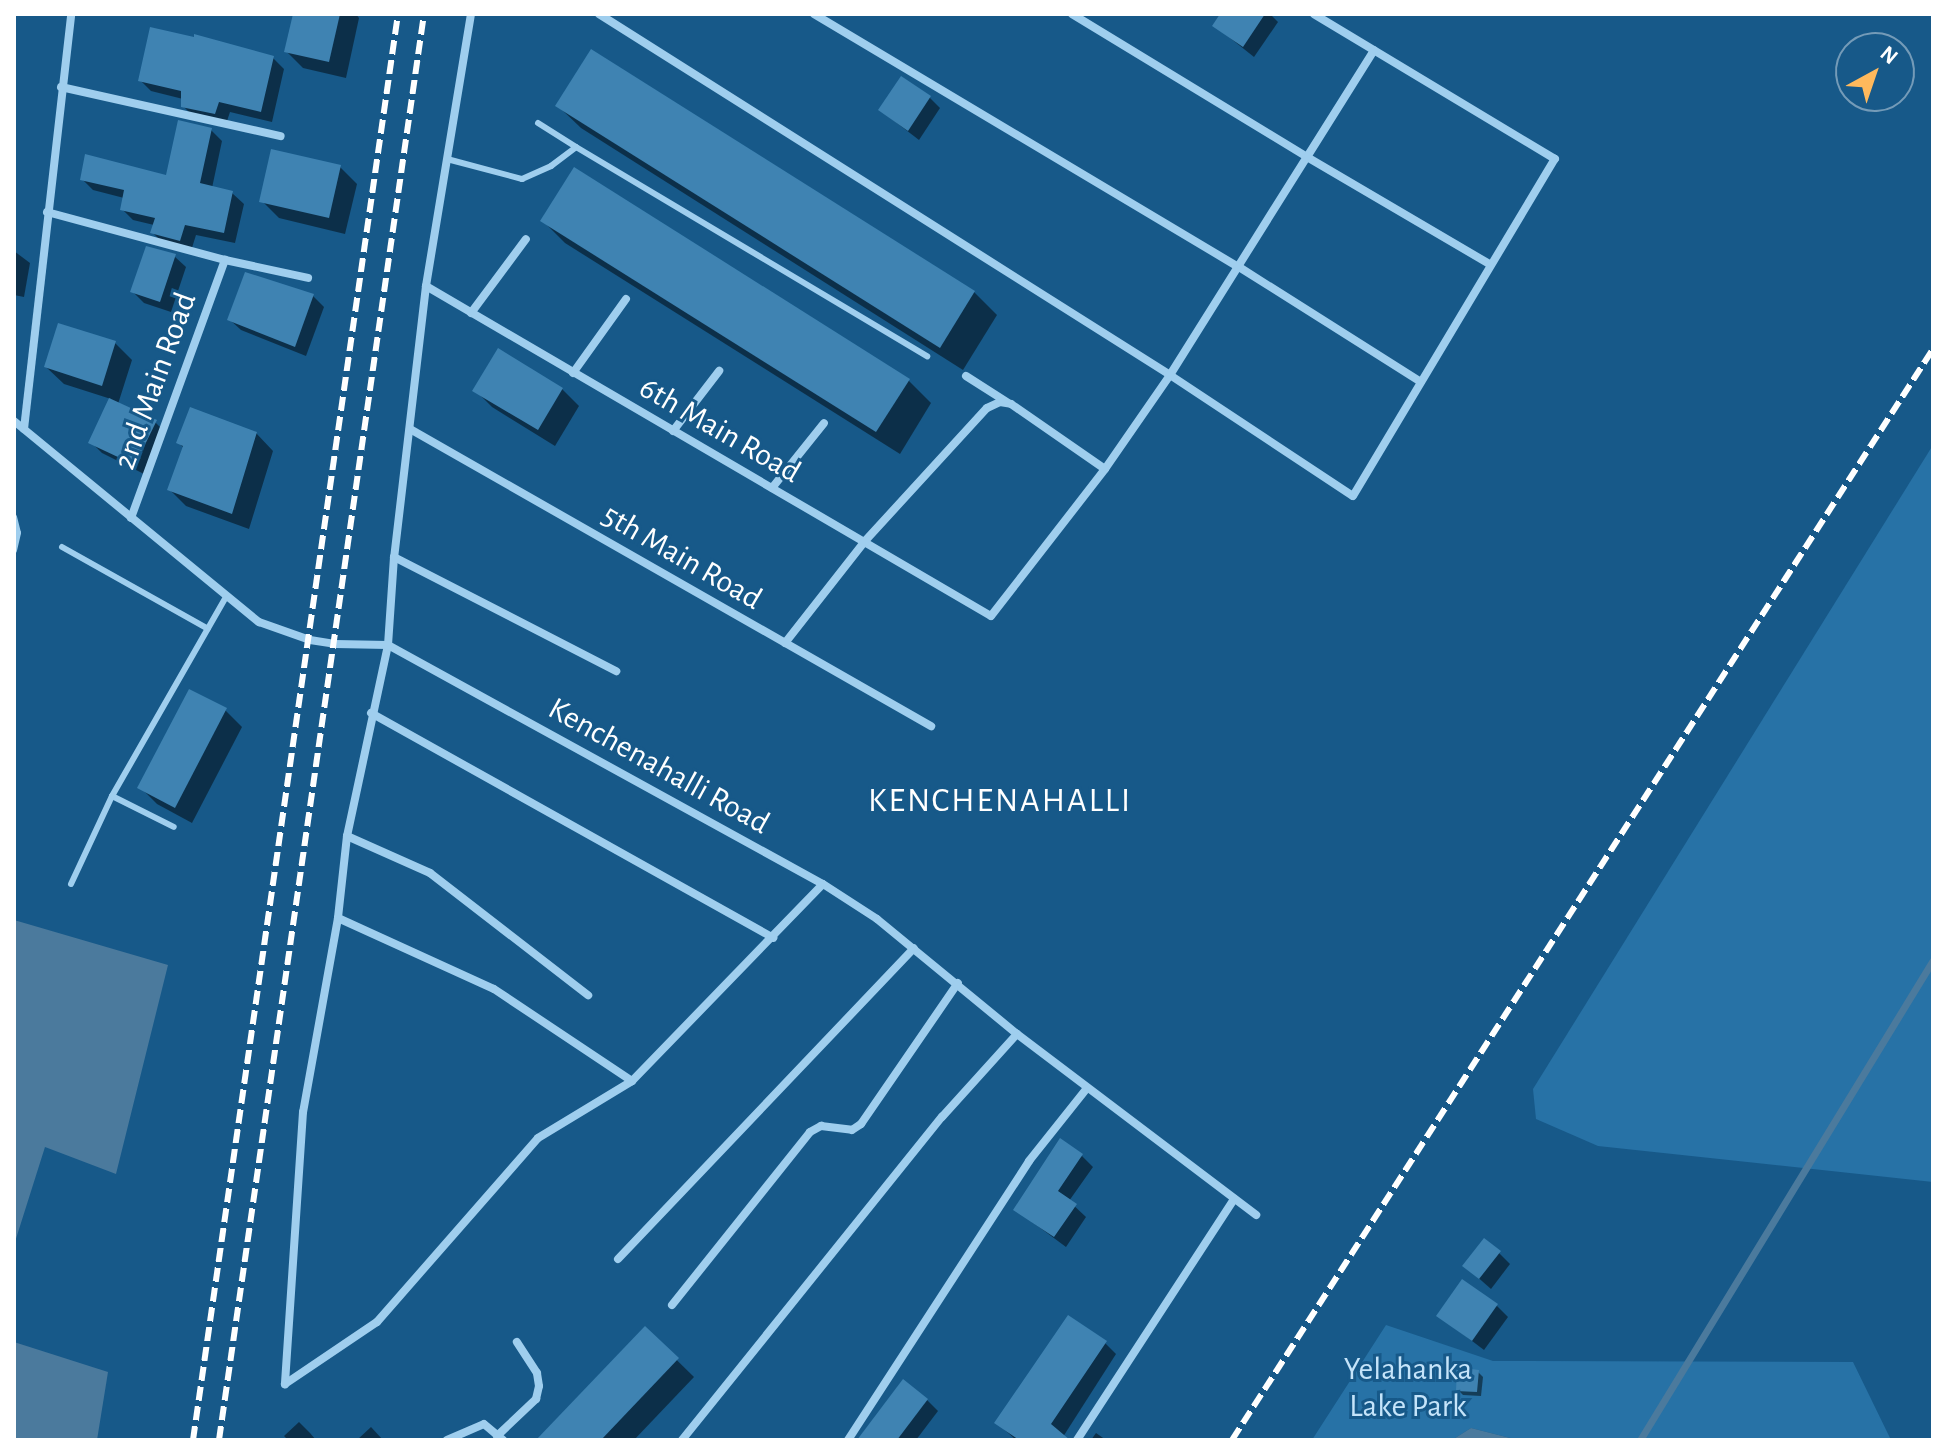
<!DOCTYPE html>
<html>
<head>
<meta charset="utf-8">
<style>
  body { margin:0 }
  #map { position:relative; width:1947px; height:1454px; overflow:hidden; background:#175989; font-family:"Alegreya Sans",sans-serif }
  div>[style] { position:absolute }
  .green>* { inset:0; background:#2772a6 }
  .water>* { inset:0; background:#4b7a9d }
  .shadow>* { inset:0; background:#0007 }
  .stream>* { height:7px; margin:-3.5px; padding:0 3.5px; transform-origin:3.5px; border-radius:3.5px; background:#4b7a9d }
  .building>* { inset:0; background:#3f83b2 }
  .lane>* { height:6px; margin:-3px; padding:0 3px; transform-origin:3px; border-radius:3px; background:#9fceee }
  .street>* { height:8px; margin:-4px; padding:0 4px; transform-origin:4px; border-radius:4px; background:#9fceee }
  .rail>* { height:6px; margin-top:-3px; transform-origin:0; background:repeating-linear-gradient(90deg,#fff 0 14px,transparent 0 20px) }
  span { translate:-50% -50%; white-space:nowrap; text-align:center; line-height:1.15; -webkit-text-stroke:6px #175989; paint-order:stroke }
  .street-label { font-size:32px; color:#fff }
  .park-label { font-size:32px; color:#c5e4fa }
  .neighbourhood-label { font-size:34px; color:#fff; letter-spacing:2px }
  .frame { position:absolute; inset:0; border:16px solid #fff; pointer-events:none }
  .north { position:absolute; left:1835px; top:32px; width:80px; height:80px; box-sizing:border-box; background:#175989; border:2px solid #749bb8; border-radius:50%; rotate:40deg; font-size:22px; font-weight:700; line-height:32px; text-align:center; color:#fff }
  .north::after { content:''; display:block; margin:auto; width:28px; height:36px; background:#ffb95c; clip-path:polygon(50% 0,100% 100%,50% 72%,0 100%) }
</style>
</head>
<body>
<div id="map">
  <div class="green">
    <i style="clip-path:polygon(1933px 445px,1933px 1182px,1598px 1146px,1536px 1119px,1533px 1089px)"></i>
    <i style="clip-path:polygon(1386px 1325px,1493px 1361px,1853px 1362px,1891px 1440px,1518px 1440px,1471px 1428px,1452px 1440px,1312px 1440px)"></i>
  </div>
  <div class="water">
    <i style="clip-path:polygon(14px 920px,168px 965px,116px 1174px,45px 1147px,14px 1245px)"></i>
    <i style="clip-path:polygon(14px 1342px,108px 1372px,97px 1440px,14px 1440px)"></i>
    <i style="clip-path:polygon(1471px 1428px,1518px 1440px,1452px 1440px)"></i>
  </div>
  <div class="shadow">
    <i style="clip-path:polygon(295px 14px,356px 14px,359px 18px,346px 78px,303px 68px,286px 51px)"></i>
    <i style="clip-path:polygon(1223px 14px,1270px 14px,1278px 22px,1254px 57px,1215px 26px)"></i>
    <i style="clip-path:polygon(272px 57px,284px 69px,272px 122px,230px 112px,226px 124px,194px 117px,183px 106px,183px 99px,151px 91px,140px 80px)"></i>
    <i style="clip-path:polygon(929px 97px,940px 108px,919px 140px,880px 110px)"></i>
    <i style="clip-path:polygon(558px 106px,974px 292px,997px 315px,963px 370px,581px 128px)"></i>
    <i style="clip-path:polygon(211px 130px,222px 141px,212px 188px,232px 193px,244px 204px,235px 243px,196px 235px,191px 251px,163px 243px,152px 232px,154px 225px,133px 220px,122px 209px,124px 198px,93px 190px,82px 179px,168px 177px)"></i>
    <i style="clip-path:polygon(340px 167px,357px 184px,345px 234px,279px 218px,262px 201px)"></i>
    <i style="clip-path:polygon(542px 220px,908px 380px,931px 403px,900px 454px,565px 243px)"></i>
    <i style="clip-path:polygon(14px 251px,30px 263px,24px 297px,14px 295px)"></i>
    <i style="clip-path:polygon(174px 256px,186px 267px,171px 312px,144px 303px,133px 292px)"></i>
    <i style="clip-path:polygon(313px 296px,324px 307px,306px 356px,241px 330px,229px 319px)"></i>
    <i style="clip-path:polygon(115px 343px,132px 360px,118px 404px,155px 422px,166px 433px,146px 475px,102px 453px,91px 442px,111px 399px,64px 384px,46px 367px)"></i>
    <i style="clip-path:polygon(562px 389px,579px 406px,555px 446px,492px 407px,475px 390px)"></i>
    <i style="clip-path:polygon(256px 433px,273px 451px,249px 529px,186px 506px,169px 489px,184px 448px,179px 443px)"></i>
    <i style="clip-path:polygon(225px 710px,242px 727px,192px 823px,157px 804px,140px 787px)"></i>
    <i style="clip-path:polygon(1082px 1156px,1093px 1167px,1069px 1201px,1086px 1217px,1066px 1247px,1016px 1210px)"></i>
    <i style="clip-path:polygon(1499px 1253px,1510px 1264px,1491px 1289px,1465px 1266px)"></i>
    <i style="clip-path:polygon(1497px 1306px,1508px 1317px,1484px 1350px,1439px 1316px)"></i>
    <i style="clip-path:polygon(645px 1329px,694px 1377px,634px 1440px,551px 1440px)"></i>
    <i style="clip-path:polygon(1105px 1343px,1116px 1354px,1061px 1440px,1016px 1440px,997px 1423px)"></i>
    <i style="clip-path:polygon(1478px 1372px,1483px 1377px,1481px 1396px,1463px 1395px,1458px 1390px)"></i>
    <i style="clip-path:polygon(927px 1400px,938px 1411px,916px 1440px,860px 1440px)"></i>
    <i style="clip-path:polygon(299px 1422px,310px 1433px,316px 1440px,288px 1440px,284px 1436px)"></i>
    <i style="clip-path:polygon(371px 1427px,383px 1440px,357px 1440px)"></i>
    <i style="clip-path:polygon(1096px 1433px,1106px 1440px,1091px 1440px)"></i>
  </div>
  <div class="stream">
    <i style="left:1640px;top:1440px;width:562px;rotate:-58.6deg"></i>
  </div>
  <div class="building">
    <i style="clip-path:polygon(293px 14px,340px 14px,329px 62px,284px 52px)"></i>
    <i style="clip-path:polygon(1220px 14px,1265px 14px,1243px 47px,1212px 26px)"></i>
    <i style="clip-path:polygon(150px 27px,194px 37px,194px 34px,274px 56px,261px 112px,219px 102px,215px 114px,181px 107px,181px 91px,138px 81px)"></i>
    <i style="clip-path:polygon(591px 49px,975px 291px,940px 348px,555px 106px)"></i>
    <i style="clip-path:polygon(901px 76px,931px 96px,908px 131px,878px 110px)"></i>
    <i style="clip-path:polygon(178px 120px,212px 128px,200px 183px,233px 191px,224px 233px,185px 225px,180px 241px,150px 233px,155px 218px,120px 210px,124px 190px,80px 180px,85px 154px,166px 175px)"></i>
    <i style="clip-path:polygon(271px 149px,341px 165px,329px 218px,259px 202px)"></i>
    <i style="clip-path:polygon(574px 167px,910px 379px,876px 432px,540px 221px)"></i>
    <i style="clip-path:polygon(146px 246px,176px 254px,160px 302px,130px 292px)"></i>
    <i style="clip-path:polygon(245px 272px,314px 294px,295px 347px,227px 320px)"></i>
    <i style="clip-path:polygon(58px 323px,116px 341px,102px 386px,44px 367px)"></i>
    <i style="clip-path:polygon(498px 348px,563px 388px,538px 430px,472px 391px)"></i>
    <i style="clip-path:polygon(109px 398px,157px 420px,135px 465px,88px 443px)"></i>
    <i style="clip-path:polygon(190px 407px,257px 432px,232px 514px,167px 490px,183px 446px,176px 443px)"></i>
    <i style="clip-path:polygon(189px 689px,227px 708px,175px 808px,137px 788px)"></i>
    <i style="clip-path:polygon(1060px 1138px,1083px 1154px,1058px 1191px,1077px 1204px,1054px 1237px,1013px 1210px)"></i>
    <i style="clip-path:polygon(1484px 1238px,1501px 1251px,1479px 1279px,1462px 1266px)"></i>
    <i style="clip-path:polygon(1462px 1279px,1498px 1304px,1472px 1341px,1436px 1316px)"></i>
    <i style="clip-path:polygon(1068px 1315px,1107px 1341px,1051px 1424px,1070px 1440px,1019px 1440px,994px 1423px)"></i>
    <i style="clip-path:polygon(645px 1326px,679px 1358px,601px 1440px,536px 1440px)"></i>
    <i style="clip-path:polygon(1457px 1367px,1479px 1370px,1477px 1392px,1456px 1391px)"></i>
    <i style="clip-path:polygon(903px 1379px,928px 1399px,897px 1440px,857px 1440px)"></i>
  </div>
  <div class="lane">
    <i style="left:538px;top:123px;width:45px;rotate:32.3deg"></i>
    <i style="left:447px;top:159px;width:78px;rotate:14.9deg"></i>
    <i style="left:522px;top:179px;width:32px;rotate:-24deg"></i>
    <i style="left:551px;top:166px;width:31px;rotate:-37deg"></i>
    <i style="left:576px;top:147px;width:409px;rotate:30.8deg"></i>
    <i style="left:14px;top:517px;width:16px;rotate:76deg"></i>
    <i style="left:18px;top:533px;width:18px;rotate:103deg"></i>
    <i style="left:62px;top:547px;width:167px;rotate:29.3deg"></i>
    <i style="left:112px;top:796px;width:69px;rotate:26.6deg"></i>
    <i style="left:71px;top:884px;width:97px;rotate:-65deg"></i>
    <i style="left:112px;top:796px;width:229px;rotate:-60.2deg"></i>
  </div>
  <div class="street">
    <i style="left:471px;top:14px;width:276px;rotate:99.4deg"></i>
    <i style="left:426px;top:286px;width:273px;rotate:96.7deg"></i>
    <i style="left:394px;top:557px;width:88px;rotate:93.9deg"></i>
    <i style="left:388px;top:645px;width:195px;rotate:102.1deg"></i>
    <i style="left:347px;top:836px;width:82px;rotate:96.3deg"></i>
    <i style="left:338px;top:918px;width:197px;rotate:100.2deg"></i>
    <i style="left:303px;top:1112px;width:273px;rotate:93.8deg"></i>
    <i style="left:285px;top:1384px;width:111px;rotate:-34deg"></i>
    <i style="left:377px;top:1322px;width:244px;rotate:-48.8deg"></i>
    <i style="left:538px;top:1138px;width:110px;rotate:-31.2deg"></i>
    <i style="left:632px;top:1081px;width:274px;rotate:-45.9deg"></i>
    <i style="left:599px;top:14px;width:676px;rotate:32.3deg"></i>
    <i style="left:1170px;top:375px;width:219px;rotate:33.5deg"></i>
    <i style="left:1353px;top:496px;width:393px;rotate:-59.1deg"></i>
    <i style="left:1555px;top:159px;width:281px;rotate:-149deg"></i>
    <i style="left:814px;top:14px;width:495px;rotate:30.8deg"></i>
    <i style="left:1239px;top:267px;width:215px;rotate:32.3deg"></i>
    <i style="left:1072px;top:14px;width:275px;rotate:31.3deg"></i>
    <i style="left:1307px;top:157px;width:126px;rotate:-57.9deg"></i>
    <i style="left:61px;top:87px;width:225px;rotate:12.6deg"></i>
    <i style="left:47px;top:212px;width:184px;rotate:15.1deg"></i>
    <i style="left:225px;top:260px;width:85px;rotate:12.2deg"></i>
    <i style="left:426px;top:286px;width:654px;rotate:30.29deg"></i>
    <i style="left:991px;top:616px;width:186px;rotate:-52.2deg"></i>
    <i style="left:1105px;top:469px;width:114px;rotate:-55.3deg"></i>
    <i style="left:1170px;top:375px;width:257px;rotate:-57.9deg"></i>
    <i style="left:1307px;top:157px;width:213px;rotate:30.4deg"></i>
    <i style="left:471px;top:313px;width:92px;rotate:-53.4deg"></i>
    <i style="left:573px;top:373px;width:91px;rotate:-54.4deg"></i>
    <i style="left:966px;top:376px;width:49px;rotate:32.4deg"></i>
    <i style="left:14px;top:421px;width:317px;rotate:39.4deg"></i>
    <i style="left:259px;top:622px;width:54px;rotate:19.4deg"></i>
    <i style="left:310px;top:640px;width:25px;rotate:9deg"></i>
    <i style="left:335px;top:644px;width:53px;rotate:1.1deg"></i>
    <i style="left:388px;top:645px;width:496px;rotate:28.8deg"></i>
    <i style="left:823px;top:884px;width:64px;rotate:32.9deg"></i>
    <i style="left:877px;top:919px;width:181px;rotate:39.4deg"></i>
    <i style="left:1017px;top:1034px;width:300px;rotate:37.1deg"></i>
    <i style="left:24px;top:429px;width:418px;rotate:-83.5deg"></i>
    <i style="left:410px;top:429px;width:600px;rotate:29.69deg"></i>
    <i style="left:673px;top:431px;width:76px;rotate:-52.5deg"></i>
    <i style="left:772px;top:488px;width:83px;rotate:-51.3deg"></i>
    <i style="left:131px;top:518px;width:275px;rotate:-70deg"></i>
    <i style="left:394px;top:557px;width:250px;rotate:27.2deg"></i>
    <i style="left:785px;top:643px;width:130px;rotate:-51.9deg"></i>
    <i style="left:865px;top:541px;width:180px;rotate:-47.5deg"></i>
    <i style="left:987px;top:408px;width:14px;rotate:-25deg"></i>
    <i style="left:1000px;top:402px;width:11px;rotate:10deg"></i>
    <i style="left:1011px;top:404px;width:114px;rotate:34.7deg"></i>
    <i style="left:371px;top:713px;width:461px;rotate:29.2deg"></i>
    <i style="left:347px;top:836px;width:91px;rotate:24deg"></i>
    <i style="left:430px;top:873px;width:200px;rotate:37.7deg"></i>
    <i style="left:338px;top:918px;width:171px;rotate:24.5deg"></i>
    <i style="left:494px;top:989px;width:166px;rotate:33.7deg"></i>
    <i style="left:618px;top:1259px;width:429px;rotate:-46.4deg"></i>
    <i style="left:672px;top:1305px;width:221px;rotate:-51.4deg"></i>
    <i style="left:810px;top:1132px;width:13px;rotate:-29deg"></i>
    <i style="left:821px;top:1126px;width:31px;rotate:7deg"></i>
    <i style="left:852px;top:1130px;width:11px;rotate:-34deg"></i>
    <i style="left:861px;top:1124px;width:171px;rotate:-55.5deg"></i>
    <i style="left:497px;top:1436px;width:54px;rotate:-43.5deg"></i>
    <i style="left:536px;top:1399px;width:13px;rotate:-77deg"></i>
    <i style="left:539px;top:1386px;width:13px;rotate:-99deg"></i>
    <i style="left:537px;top:1373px;width:37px;rotate:-123deg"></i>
    <i style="left:447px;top:1440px;width:40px;rotate:-23.4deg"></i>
    <i style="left:484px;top:1424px;width:25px;rotate:40deg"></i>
    <i style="left:682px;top:1440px;width:415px;rotate:-51.2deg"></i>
    <i style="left:942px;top:1117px;width:112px;rotate:-47.9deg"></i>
    <i style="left:848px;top:1440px;width:333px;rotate:-57deg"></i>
    <i style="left:1029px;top:1161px;width:93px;rotate:-51.5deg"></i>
    <i style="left:1077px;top:1440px;width:288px;rotate:-56.9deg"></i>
  </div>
  <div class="rail">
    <i style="left:193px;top:1440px;width:1441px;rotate:-81.82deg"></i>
    <i style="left:219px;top:1440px;width:1441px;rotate:-81.82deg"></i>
    <i style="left:1232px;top:1440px;width:1297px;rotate:-57.28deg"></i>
  </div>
  <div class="street-label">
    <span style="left:155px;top:381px;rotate:-70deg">2nd Main Road</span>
    <span style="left:720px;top:430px;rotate:30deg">6th Main Road</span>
    <span style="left:682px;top:557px;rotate:30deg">5th Main Road</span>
    <span style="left:659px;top:766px;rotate:29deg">Kenchenahalli Road</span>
  </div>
  <div class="park-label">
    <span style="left:1408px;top:1388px">Yelahanka<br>Lake Park</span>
  </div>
  <div class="neighbourhood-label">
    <span style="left:1000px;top:802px">KENCHENAHALLI</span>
  </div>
  <div class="frame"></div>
  <div class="north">N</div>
</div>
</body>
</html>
